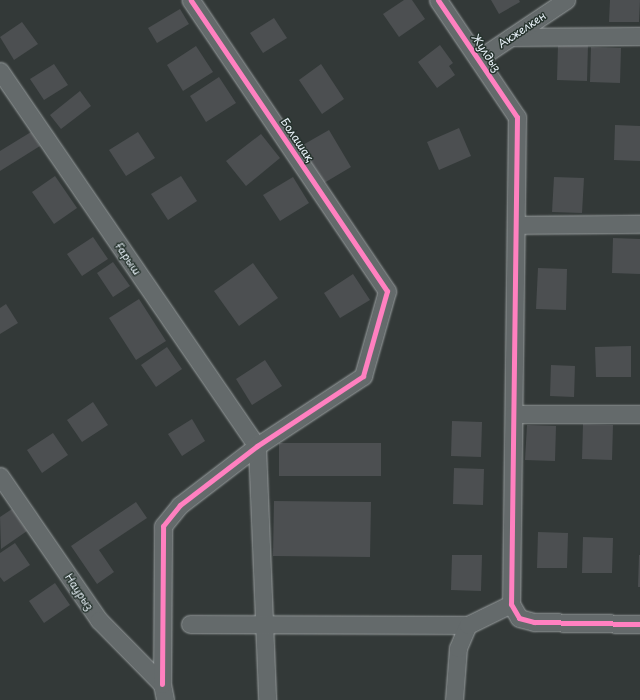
<!DOCTYPE html>
<html>
<head>
<meta charset="utf-8">
<style>
  body { margin:0 }
  #map { position:relative; width:640px; height:700px; overflow:hidden; background:#333938; font-family:"Playpen Sans",sans-serif }
  div>[style] { position:absolute }
  .building>* { inset:0; background:#4c4f51 }
  .roads { filter:drop-shadow(0 0 1px #999e9f) drop-shadow(0 0 1px #999e9f) }
  .minor>* { height:17px; margin:-8.5px; padding:0 8.5px; transform-origin:8.5px; border-radius:8.5px; background:#646a6b }
  .cycleway>* { height:5px; margin:-2.5px; padding:0 2.5px; transform-origin:2.5px; border-radius:2.5px; background:#ff80c0 }
  span { translate:-50% -50%; white-space:nowrap; text-align:center; line-height:1.15; -webkit-text-stroke:3px #26332d; paint-order:stroke }
  .street-label { font-size:11px; color:#e8f1f8 }
</style>
</head>
<body>
<div id="map">
  <div class="building">
    <i style="clip-path:polygon(404px 0,412px 0,425px 19px,399px 37px,383px 14px)"></i>
    <i style="clip-path:polygon(491px 0,519px 0,520px 2px,499px 14px)"></i>
    <i style="clip-path:polygon(610px 0,640px 0,639px 22px,609px 22px)"></i>
    <i style="clip-path:polygon(180px 9px,189px 24px,157px 43px,148px 28px)"></i>
    <i style="clip-path:polygon(274px 18px,287px 38px,263px 53px,250px 33px)"></i>
    <i style="clip-path:polygon(22px 22px,38px 44px,14px 60px,0 37px)"></i>
    <i style="clip-path:polygon(440px 45px,453px 63px,449px 66px,455px 75px,437px 88px,418px 62px)"></i>
    <i style="clip-path:polygon(558px 45px,588px 45px,587px 81px,557px 80px)"></i>
    <i style="clip-path:polygon(196px 46px,213px 72px,183px 91px,167px 65px)"></i>
    <i style="clip-path:polygon(591px 47px,621px 48px,620px 83px,590px 82px)"></i>
    <i style="clip-path:polygon(54px 64px,68px 85px,44px 100px,30px 79px)"></i>
    <i style="clip-path:polygon(321px 64px,344px 99px,322px 114px,299px 80px)"></i>
    <i style="clip-path:polygon(219px 77px,236px 103px,206px 122px,190px 96px)"></i>
    <i style="clip-path:polygon(80px 91px,91px 106px,61px 129px,50px 115px)"></i>
    <i style="clip-path:polygon(615px 125px,640px 126px,640px 161px,614px 160px)"></i>
    <i style="clip-path:polygon(459px 128px,471px 156px,439px 170px,427px 142px)"></i>
    <i style="clip-path:polygon(329px 130px,351px 167px,324px 183px,301px 146px)"></i>
    <i style="clip-path:polygon(31px 132px,40px 146px,0 171px,0 151px)"></i>
    <i style="clip-path:polygon(138px 132px,155px 158px,126px 176px,109px 150px)"></i>
    <i style="clip-path:polygon(261px 134px,280px 158px,246px 186px,226px 161px)"></i>
    <i style="clip-path:polygon(55px 176px,77px 208px,54px 224px,32px 192px)"></i>
    <i style="clip-path:polygon(181px 176px,197px 201px,168px 220px,151px 194px)"></i>
    <i style="clip-path:polygon(293px 177px,309px 203px,280px 221px,263px 195px)"></i>
    <i style="clip-path:polygon(554px 177px,584px 178px,582px 213px,552px 212px)"></i>
    <i style="clip-path:polygon(93px 237px,108px 259px,82px 276px,67px 254px)"></i>
    <i style="clip-path:polygon(613px 238px,640px 239px,640px 274px,612px 273px)"></i>
    <i style="clip-path:polygon(113px 262px,130px 286px,113px 297px,97px 273px)"></i>
    <i style="clip-path:polygon(253px 263px,278px 298px,239px 326px,214px 291px)"></i>
    <i style="clip-path:polygon(538px 268px,567px 269px,566px 310px,536px 309px)"></i>
    <i style="clip-path:polygon(353px 274px,370px 300px,340px 318px,324px 293px)"></i>
    <i style="clip-path:polygon(139px 299px,166px 341px,136px 360px,109px 318px)"></i>
    <i style="clip-path:polygon(6px 304px,18px 323px,0 334px,0 308px)"></i>
    <i style="clip-path:polygon(631px 346px,631px 377px,596px 377px,595px 347px)"></i>
    <i style="clip-path:polygon(167px 347px,182px 369px,156px 387px,141px 365px)"></i>
    <i style="clip-path:polygon(265px 360px,282px 386px,252px 405px,236px 379px)"></i>
    <i style="clip-path:polygon(551px 365px,575px 366px,574px 397px,550px 396px)"></i>
    <i style="clip-path:polygon(93px 402px,108px 425px,82px 442px,67px 420px)"></i>
    <i style="clip-path:polygon(192px 419px,205px 441px,182px 456px,168px 434px)"></i>
    <i style="clip-path:polygon(452px 421px,482px 422px,481px 457px,451px 456px)"></i>
    <i style="clip-path:polygon(583px 424px,613px 425px,612px 460px,582px 459px)"></i>
    <i style="clip-path:polygon(527px 425px,556px 426px,555px 461px,525px 460px)"></i>
    <i style="clip-path:polygon(53px 433px,68px 455px,42px 473px,27px 450px)"></i>
    <i style="clip-path:polygon(279px 443px,381px 443px,381px 476px,279px 476px)"></i>
    <i style="clip-path:polygon(454px 468px,484px 469px,483px 505px,453px 504px)"></i>
    <i style="clip-path:polygon(274px 501px,371px 502px,370px 557px,273px 556px)"></i>
    <i style="clip-path:polygon(136px 502px,147px 518px,99px 550px,114px 572px,97px 584px,71px 546px)"></i>
    <i style="clip-path:polygon(12px 509px,27px 531px,1px 549px,0 517px)"></i>
    <i style="clip-path:polygon(538px 532px,568px 533px,567px 568px,537px 568px)"></i>
    <i style="clip-path:polygon(583px 537px,613px 538px,612px 573px,582px 573px)"></i>
    <i style="clip-path:polygon(15px 543px,30px 565px,4px 582px,0 577px,0 553px)"></i>
    <i style="clip-path:polygon(452px 555px,482px 555px,481px 591px,451px 590px)"></i>
    <i style="clip-path:polygon(639px 555px,640px 555px,640px 587px,638px 587px)"></i>
    <i style="clip-path:polygon(55px 583px,70px 605px,44px 623px,29px 601px)"></i>
  </div>
  <div class="roads">
    <div class="minor">
      <i style="left:438px;top:0;width:141px;rotate:56deg"></i>
      <i style="left:517px;top:117px;width:487px;rotate:90.7deg"></i>
      <i style="left:511px;top:604px;width:16px;rotate:60deg"></i>
      <i style="left:519px;top:618px;width:16px;rotate:15deg"></i>
      <i style="left:534px;top:622px;width:106px;rotate:1.1deg"></i>
      <i style="left:511px;top:37px;width:129px;rotate:-0.4deg"></i>
      <i style="left:478px;top:59px;width:106px;rotate:-33.8deg"></i>
      <i style="left:0;top:71px;width:455px;rotate:55.6deg"></i>
      <i style="left:516px;top:225px;width:124px;rotate:-0.5deg"></i>
      <i style="left:514px;top:414px;width:126px"></i>
      <i style="left:257px;top:446px;width:254px;rotate:87.7deg"></i>
      <i style="left:0;top:476px;width:175px;rotate:55.5deg"></i>
      <i style="left:99px;top:620px;width:90px;rotate:45.5deg"></i>
      <i style="left:162px;top:684px;width:16px;rotate:79deg"></i>
      <i style="left:190px;top:624px;width:278px;rotate:0.2deg"></i>
      <i style="left:162px;top:684px;width:158px;rotate:-89.6deg"></i>
      <i style="left:163px;top:526px;width:27px;rotate:-51deg"></i>
      <i style="left:180px;top:505px;width:97px;rotate:-37.5deg"></i>
      <i style="left:257px;top:446px;width:127px;rotate:-33.4deg"></i>
      <i style="left:363px;top:376px;width:88px;rotate:-74.2deg"></i>
      <i style="left:387px;top:291px;width:351px;rotate:-124deg"></i>
      <i style="left:454px;top:700px;width:52px;rotate:-85.6deg"></i>
      <i style="left:458px;top:648px;width:25px;rotate:-67deg"></i>
      <i style="left:468px;top:625px;width:48px;rotate:-26deg"></i>
    </div>
  </div>
  <div class="cycleway">
    <i style="left:438px;top:0;width:141px;rotate:56deg"></i>
    <i style="left:517px;top:117px;width:487px;rotate:90.7deg"></i>
    <i style="left:511px;top:604px;width:16px;rotate:60deg"></i>
    <i style="left:519px;top:618px;width:16px;rotate:15deg"></i>
    <i style="left:534px;top:622px;width:106px;rotate:1.1deg"></i>
    <i style="left:162px;top:684px;width:158px;rotate:-89.6deg"></i>
    <i style="left:163px;top:526px;width:27px;rotate:-51deg"></i>
    <i style="left:180px;top:505px;width:97px;rotate:-37.5deg"></i>
    <i style="left:257px;top:446px;width:127px;rotate:-33.4deg"></i>
    <i style="left:363px;top:376px;width:88px;rotate:-74.2deg"></i>
    <i style="left:387px;top:291px;width:351px;rotate:-124deg"></i>
  </div>
  <div class="street-label">
    <span style="left:522px;top:30px;rotate:-34deg">Акжелкен</span>
    <span style="left:486px;top:53px;rotate:56deg">Жулдыз</span>
    <span style="left:297px;top:140px;rotate:56deg">Болашақ</span>
    <span style="left:128px;top:259px;rotate:56deg">Ғарыш</span>
    <span style="left:79px;top:592px;rotate:56deg">Наурыз</span>
  </div>
</div>
</body>
</html>
